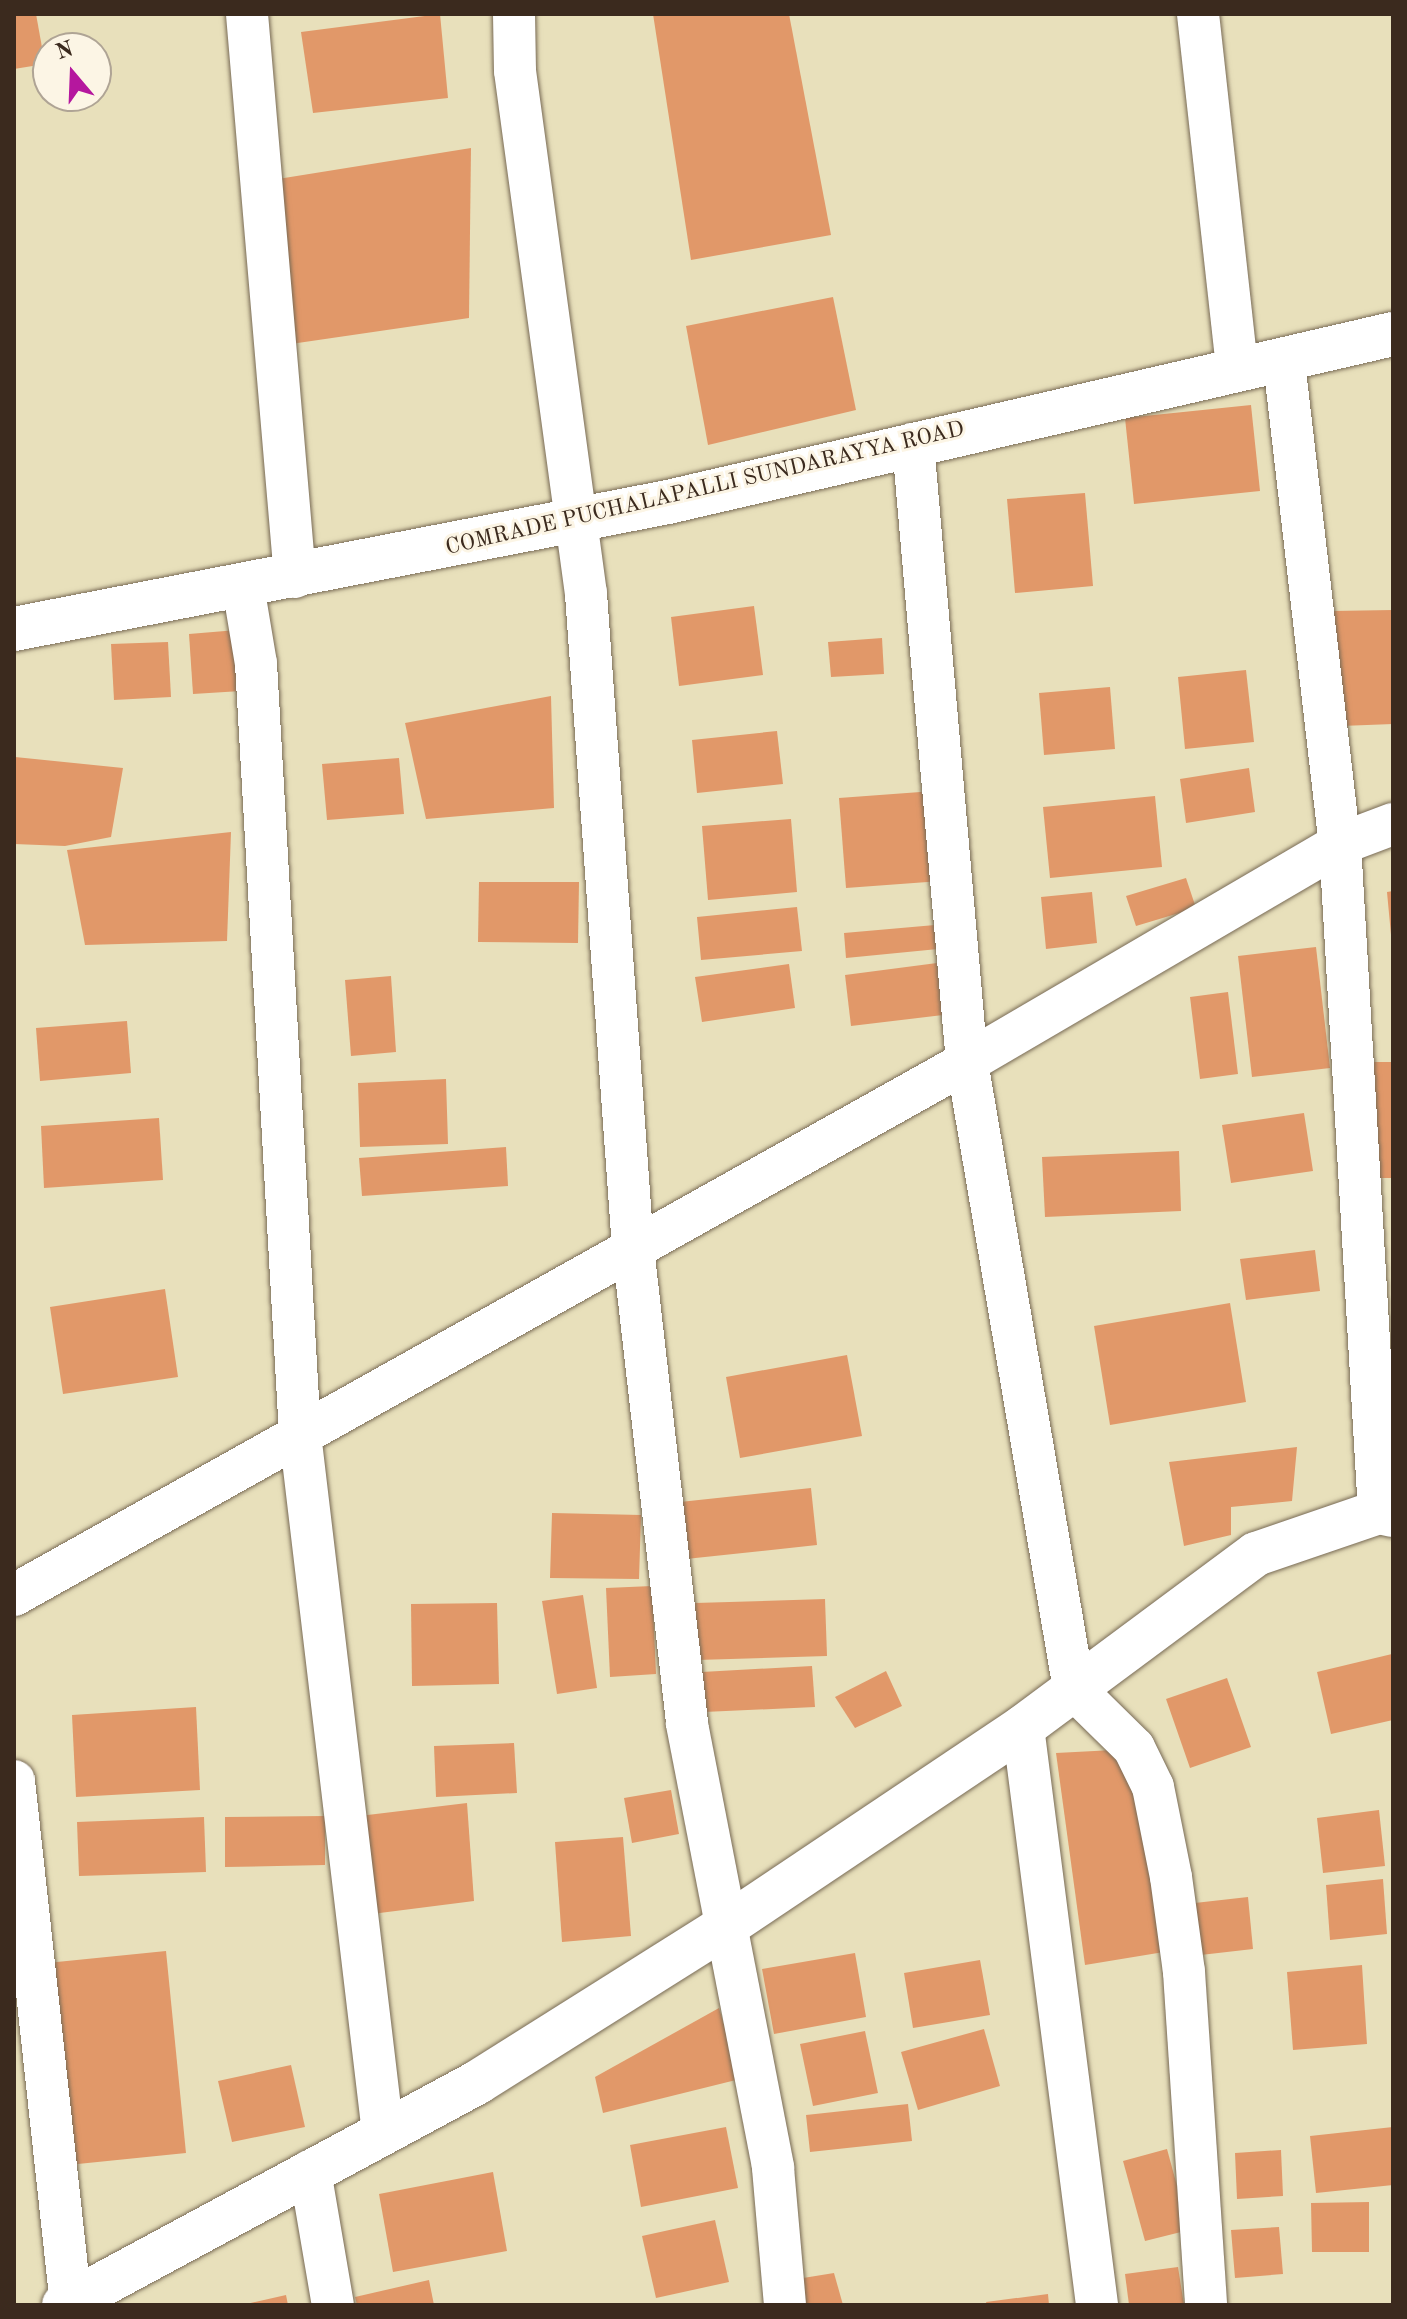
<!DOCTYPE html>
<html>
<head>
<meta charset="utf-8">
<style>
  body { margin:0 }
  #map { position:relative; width:1407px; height:2319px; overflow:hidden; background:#e8e0bb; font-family:"Old Standard TT",serif }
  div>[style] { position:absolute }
  .building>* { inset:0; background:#e19869 }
  .roads { filter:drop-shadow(0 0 2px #786a55) drop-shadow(0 0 2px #786a55) }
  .minor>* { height:42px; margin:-21px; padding:0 21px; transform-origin:21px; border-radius:21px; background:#fff }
  .tertiary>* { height:44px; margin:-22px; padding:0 22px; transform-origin:22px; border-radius:22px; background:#fff }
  span { translate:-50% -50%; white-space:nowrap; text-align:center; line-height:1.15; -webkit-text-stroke:6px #fcf5e5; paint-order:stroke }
  .street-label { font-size:22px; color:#3b2a1e }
  .frame { position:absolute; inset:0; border:16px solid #3b2a1e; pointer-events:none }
  .north { position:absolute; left:32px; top:32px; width:80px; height:80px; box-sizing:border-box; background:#fcf5e5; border:2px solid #afa495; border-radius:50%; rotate:341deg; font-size:22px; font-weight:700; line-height:32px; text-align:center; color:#3b2a1e }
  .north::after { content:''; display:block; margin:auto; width:28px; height:36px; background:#b5179e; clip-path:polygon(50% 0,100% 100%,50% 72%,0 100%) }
</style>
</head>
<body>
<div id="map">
  <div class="building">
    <i style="clip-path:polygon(14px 14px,36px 14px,45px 64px,14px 69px)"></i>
    <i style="clip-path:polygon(440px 14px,448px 98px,313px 113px,301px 32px)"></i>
    <i style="clip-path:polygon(653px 14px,789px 14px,831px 235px,691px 260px)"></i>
    <i style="clip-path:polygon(471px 148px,469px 318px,284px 345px,278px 179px)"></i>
    <i style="clip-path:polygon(833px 297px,856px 410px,708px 445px,686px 326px)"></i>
    <i style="clip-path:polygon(1251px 405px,1260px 491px,1134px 504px,1125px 418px)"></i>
    <i style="clip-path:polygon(1085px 493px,1093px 586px,1015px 593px,1007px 499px)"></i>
    <i style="clip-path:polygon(754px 606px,763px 675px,679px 686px,671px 617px)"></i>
    <i style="clip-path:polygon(1393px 610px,1393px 724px,1341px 726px,1332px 611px)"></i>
    <i style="clip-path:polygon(237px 630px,241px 691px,193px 694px,189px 634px)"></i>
    <i style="clip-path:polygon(882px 638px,884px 674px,831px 677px,828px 642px)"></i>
    <i style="clip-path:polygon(168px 642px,171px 697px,114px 700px,111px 644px)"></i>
    <i style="clip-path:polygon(1246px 670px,1254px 742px,1185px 749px,1178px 677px)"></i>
    <i style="clip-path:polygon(1110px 687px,1115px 749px,1044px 755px,1039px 693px)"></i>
    <i style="clip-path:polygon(551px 696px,554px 808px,426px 819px,405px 723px)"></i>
    <i style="clip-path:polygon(777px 731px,783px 784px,697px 793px,692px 740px)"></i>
    <i style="clip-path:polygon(15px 757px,123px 768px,111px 837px,65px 846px,14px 844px)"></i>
    <i style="clip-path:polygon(399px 758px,404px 814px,327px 820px,322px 764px)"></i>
    <i style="clip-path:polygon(1249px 768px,1255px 812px,1186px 823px,1180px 779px)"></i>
    <i style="clip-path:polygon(934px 791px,941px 881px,846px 888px,839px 798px)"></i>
    <i style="clip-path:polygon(1155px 796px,1162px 867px,1050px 878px,1043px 807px)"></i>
    <i style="clip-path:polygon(791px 819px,797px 892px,708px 900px,702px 826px)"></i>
    <i style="clip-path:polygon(231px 832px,227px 941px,85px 945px,67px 850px)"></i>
    <i style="clip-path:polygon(1186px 878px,1196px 908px,1136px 926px,1126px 896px)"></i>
    <i style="clip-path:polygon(479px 882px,579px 882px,578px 943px,478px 942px)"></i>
    <i style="clip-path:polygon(1393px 891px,1393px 935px,1391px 935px,1387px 892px)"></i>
    <i style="clip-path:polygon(1092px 892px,1097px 943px,1046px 949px,1041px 897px)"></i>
    <i style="clip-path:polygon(797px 907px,802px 951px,701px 960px,697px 917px)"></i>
    <i style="clip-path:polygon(935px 925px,938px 949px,846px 958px,844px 933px)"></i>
    <i style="clip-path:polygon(1316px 947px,1330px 1068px,1252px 1077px,1238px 956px)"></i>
    <i style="clip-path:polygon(937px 963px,943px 1015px,851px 1026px,845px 975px)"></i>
    <i style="clip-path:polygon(789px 964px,795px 1008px,702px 1022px,695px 977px)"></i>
    <i style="clip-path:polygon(391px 976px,396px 1052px,351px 1056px,345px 980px)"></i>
    <i style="clip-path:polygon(1228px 992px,1238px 1074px,1200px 1079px,1190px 997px)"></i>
    <i style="clip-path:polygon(127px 1021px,131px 1073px,40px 1081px,36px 1028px)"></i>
    <i style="clip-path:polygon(1370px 1062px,1393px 1062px,1393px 1178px,1380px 1178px)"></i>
    <i style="clip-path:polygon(446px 1079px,448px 1144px,360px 1147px,358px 1083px)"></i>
    <i style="clip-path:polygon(1304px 1113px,1313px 1171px,1231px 1183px,1222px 1125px)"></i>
    <i style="clip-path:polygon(159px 1118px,163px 1180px,44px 1188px,41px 1126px)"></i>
    <i style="clip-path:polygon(506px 1147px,508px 1186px,362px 1196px,359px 1158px)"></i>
    <i style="clip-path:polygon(1179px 1151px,1181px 1211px,1045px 1217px,1042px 1157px)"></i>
    <i style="clip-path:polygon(1315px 1250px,1320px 1291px,1246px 1300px,1240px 1259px)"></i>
    <i style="clip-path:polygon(165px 1289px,178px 1377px,63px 1394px,50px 1307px)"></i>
    <i style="clip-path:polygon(1230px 1303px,1246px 1402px,1110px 1425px,1094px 1326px)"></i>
    <i style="clip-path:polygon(847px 1355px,862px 1436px,740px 1458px,726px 1377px)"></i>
    <i style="clip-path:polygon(1297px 1447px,1292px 1501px,1231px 1507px,1231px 1535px,1184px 1546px,1169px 1462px)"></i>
    <i style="clip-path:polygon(811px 1488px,817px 1545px,686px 1559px,680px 1502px)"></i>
    <i style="clip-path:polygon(552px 1513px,641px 1515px,639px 1579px,550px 1578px)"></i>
    <i style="clip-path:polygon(652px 1586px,656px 1674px,610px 1677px,606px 1588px)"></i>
    <i style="clip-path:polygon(583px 1595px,597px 1688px,557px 1694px,542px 1601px)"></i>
    <i style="clip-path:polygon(825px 1599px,827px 1656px,697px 1660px,695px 1603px)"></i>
    <i style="clip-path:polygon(497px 1603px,499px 1684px,412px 1686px,411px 1604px)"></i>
    <i style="clip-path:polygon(1392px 1654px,1393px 1720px,1331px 1734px,1317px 1672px)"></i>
    <i style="clip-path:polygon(812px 1666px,815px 1707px,704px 1712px,702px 1672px)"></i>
    <i style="clip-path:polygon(886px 1671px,902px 1706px,855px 1728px,835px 1697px)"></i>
    <i style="clip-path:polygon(1227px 1678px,1251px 1747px,1190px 1768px,1166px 1699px)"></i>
    <i style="clip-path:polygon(196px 1707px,200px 1790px,76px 1797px,72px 1715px)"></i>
    <i style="clip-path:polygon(514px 1743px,517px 1793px,436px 1797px,434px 1746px)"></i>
    <i style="clip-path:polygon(1133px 1749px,1176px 1950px,1085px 1965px,1056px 1753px)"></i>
    <i style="clip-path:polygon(671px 1790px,679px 1834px,632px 1843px,624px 1798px)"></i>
    <i style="clip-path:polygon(467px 1803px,474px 1901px,364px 1915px,351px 1817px)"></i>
    <i style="clip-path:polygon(1379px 1810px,1385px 1866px,1323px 1873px,1317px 1818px)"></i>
    <i style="clip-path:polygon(325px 1816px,325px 1865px,225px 1867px,225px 1817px)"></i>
    <i style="clip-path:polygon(204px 1817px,206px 1872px,79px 1876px,77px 1822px)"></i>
    <i style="clip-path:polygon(623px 1837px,631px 1936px,562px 1942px,555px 1842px)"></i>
    <i style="clip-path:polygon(1383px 1879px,1387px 1934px,1330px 1940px,1326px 1885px)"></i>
    <i style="clip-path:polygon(1248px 1897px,1253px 1949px,1192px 1956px,1186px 1904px)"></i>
    <i style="clip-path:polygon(166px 1951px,186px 2153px,68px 2165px,47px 1963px)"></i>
    <i style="clip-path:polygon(855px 1953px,866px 2017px,774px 2034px,762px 1969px)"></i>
    <i style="clip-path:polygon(980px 1960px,990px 2015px,913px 2028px,904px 1973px)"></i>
    <i style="clip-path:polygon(1362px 1965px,1367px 2044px,1293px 2050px,1287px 1972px)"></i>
    <i style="clip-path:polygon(719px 2008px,740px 2079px,603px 2113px,595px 2077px)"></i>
    <i style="clip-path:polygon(984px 2029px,1000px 2086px,918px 2110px,901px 2052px)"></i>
    <i style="clip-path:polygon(865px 2031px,878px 2093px,813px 2106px,800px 2044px)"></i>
    <i style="clip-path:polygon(291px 2065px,305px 2127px,232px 2142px,218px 2081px)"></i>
    <i style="clip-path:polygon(908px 2104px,912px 2141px,810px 2152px,806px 2115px)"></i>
    <i style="clip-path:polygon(726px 2127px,738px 2188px,641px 2207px,630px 2145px)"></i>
    <i style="clip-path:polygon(1393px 2127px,1393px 2185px,1316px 2193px,1310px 2136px)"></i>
    <i style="clip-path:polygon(1167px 2149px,1189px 2230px,1145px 2241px,1123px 2161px)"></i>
    <i style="clip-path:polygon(1281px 2150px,1283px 2196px,1237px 2199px,1235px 2153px)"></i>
    <i style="clip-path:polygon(493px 2172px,507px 2251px,393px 2272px,379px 2194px)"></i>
    <i style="clip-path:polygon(1369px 2202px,1369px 2252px,1312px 2252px,1311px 2203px)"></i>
    <i style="clip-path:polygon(715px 2220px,729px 2282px,656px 2298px,642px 2236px)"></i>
    <i style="clip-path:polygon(1279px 2227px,1283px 2274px,1235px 2278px,1231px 2230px)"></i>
    <i style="clip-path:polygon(1178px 2267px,1184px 2305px,1129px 2305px,1125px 2274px)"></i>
    <i style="clip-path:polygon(834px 2273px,843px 2305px,801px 2305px,797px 2279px)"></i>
    <i style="clip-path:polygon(429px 2280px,434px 2305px,357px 2305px,355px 2297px)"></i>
    <i style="clip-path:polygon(1048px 2294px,1049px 2305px,987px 2305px,986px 2302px)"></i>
    <i style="clip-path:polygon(286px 2295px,288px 2305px,246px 2305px,246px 2304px)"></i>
  </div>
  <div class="roads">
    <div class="minor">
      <i style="left:247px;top:14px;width:565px;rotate:85.13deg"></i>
      <i style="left:514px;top:14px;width:57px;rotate:89deg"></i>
      <i style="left:515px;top:71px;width:528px;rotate:82.27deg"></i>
      <i style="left:586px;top:594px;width:656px;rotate:85.89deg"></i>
      <i style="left:633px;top:1248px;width:479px;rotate:83.5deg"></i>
      <i style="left:687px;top:1724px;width:452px;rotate:79deg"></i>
      <i style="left:773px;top:2168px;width:138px;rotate:85deg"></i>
      <i style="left:1198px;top:14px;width:355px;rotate:83.7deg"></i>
      <i style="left:1284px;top:362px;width:485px;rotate:83.4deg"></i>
      <i style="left:1340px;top:844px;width:669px;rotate:86.66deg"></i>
      <i style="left:913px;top:444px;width:620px;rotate:85.01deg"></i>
      <i style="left:967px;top:1062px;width:636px;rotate:80.32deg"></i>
      <i style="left:1074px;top:1689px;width:84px;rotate:44.5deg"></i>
      <i style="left:1134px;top:1748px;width:43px;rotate:64deg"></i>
      <i style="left:1153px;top:1787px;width:92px;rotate:78.7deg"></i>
      <i style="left:1171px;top:1877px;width:96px;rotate:82.2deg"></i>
      <i style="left:1184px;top:1972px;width:334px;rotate:86.2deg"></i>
      <i style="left:243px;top:586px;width:79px;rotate:80.5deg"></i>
      <i style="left:256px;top:664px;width:771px;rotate:86.73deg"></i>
      <i style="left:300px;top:1434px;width:704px;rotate:83.23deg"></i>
      <i style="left:14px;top:1595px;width:1092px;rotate:-29.22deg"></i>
      <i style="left:967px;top:1062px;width:432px;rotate:-30.3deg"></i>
      <i style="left:1340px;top:844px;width:57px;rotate:-20.7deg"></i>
      <i style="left:1023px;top:1727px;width:583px;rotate:82.7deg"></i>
      <i style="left:14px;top:1781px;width:527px;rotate:83.79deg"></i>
      <i style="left:310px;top:2171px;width:136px;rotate:80.3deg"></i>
    </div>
    <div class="tertiary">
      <i style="left:14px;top:629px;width:666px;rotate:-10.99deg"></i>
      <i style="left:668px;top:502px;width:744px;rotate:-13.05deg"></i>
      <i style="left:64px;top:2305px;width:470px;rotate:-28.3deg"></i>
      <i style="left:478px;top:2082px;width:297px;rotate:-32.2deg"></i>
      <i style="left:729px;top:1924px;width:354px;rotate:-33.8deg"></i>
      <i style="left:1023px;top:1727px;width:290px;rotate:-36.6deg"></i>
      <i style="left:1256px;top:1554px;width:130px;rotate:-18.9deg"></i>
      <i style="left:1379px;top:1512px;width:14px;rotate:12deg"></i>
    </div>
  </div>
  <div class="street-label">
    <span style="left:705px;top:489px;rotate:-13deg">COMRADE PUCHALAPALLI SUNDARAYYA ROAD</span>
  </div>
  <div class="frame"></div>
  <div class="north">N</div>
</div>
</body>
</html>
